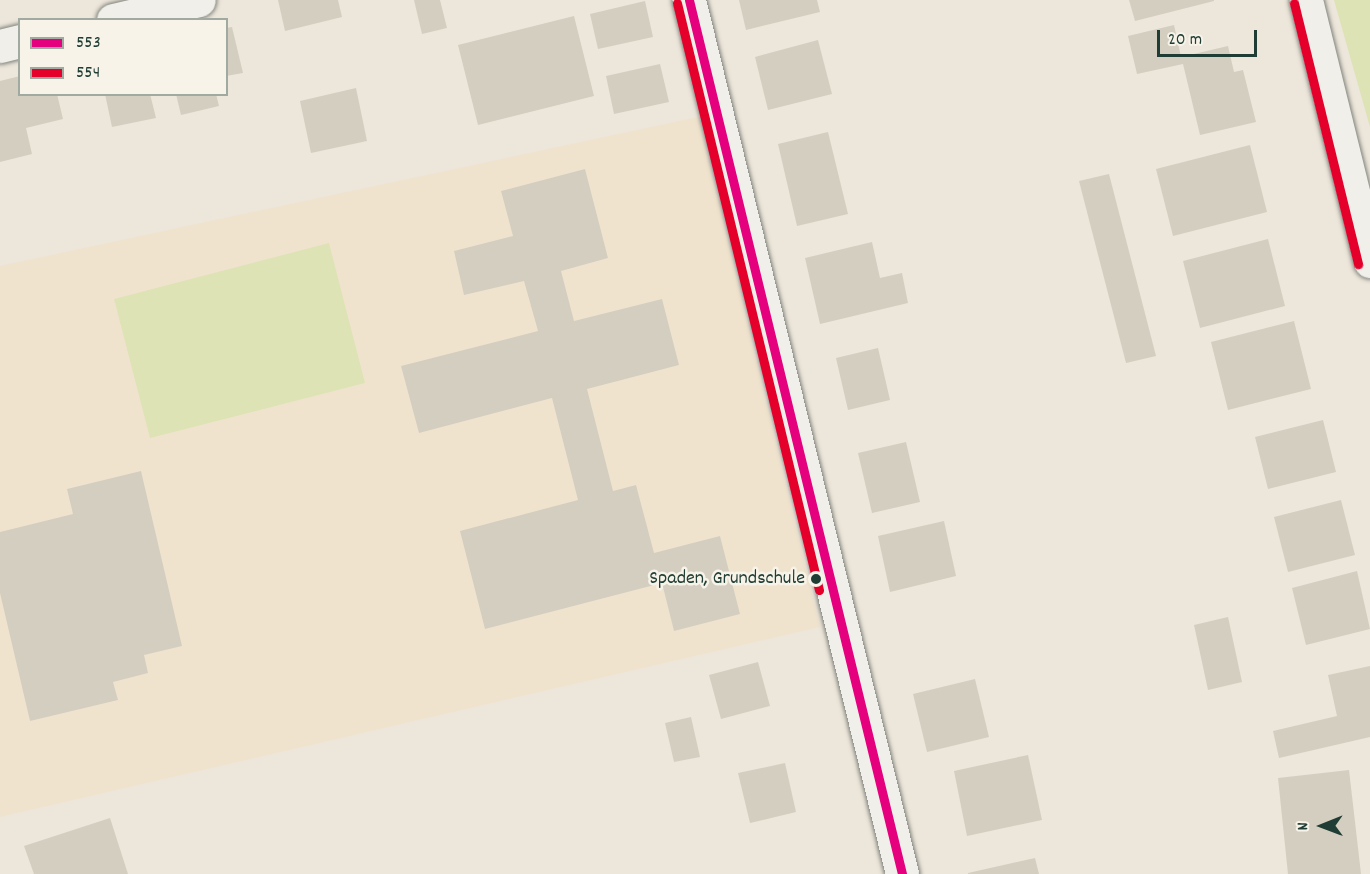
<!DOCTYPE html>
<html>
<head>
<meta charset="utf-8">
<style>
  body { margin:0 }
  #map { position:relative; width:1370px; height:874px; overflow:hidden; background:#ede6db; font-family:Dekko,sans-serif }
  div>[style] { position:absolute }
  .built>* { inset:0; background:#f0e3ce }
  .green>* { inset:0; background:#dde3b4 }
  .building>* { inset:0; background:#d4cec0 }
  .roads { filter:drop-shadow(0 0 2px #81847d) drop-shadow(0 0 2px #81847d) }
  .minor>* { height:33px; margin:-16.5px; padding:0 16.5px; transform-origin:16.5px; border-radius:16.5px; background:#f1efea }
  .bus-1>* { height:9px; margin:-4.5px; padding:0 4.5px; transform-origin:4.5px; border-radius:4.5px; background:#e5007d }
  .bus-2>* { height:9px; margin:-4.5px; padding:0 4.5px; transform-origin:4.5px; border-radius:4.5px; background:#e4002b }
  .dots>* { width:16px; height:16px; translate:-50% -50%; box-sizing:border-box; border:3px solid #f7f3e8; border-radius:50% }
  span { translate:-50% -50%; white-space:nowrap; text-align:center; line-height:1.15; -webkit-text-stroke:5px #f7f3e8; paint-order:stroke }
  .bus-label { font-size:20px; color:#1f3d34 }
  .right { translate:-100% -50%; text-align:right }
  .legend { position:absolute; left:18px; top:18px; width:210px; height:78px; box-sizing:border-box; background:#f7f3e8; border:2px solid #a1aaa0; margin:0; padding:8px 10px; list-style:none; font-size:18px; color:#1f3d34 }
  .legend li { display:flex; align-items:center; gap:12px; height:30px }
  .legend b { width:30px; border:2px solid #a1aaa0 }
  .north { position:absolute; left:1292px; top:796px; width:60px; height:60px; -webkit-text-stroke:4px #f7f3e8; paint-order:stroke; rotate:269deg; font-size:16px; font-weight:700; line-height:24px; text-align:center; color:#1f3d34 }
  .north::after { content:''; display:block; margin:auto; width:21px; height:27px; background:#1f3d34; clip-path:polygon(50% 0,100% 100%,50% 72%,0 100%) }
  .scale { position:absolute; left:1157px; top:30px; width:100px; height:27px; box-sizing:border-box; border:3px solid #1f3d34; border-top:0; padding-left:8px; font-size:18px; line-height:21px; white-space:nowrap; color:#1f3d34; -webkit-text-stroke:4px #f7f3e8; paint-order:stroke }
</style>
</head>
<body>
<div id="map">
  <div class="built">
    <i style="clip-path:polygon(698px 117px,820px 627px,0 817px,0 266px)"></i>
  </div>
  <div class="green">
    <i style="clip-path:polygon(1334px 0,1370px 0,1370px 127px)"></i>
    <i style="clip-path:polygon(329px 243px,365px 383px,150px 438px,114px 299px)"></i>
  </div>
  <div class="building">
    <i style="clip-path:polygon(278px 0,338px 0,342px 17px,285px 31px)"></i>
    <i style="clip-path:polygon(414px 0,440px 0,447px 28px,422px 34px)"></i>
    <i style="clip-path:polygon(739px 0,817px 0,820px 12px,746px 30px)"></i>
    <i style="clip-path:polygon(1129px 0,1214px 0,1214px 1px,1135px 21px)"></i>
    <i style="clip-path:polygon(645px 1px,653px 37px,598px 49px,590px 14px)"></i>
    <i style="clip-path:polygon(574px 16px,594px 96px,478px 125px,458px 45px)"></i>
    <i style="clip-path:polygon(1174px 25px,1181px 57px,1228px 46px,1234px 72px,1243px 70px,1256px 122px,1200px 135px,1183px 64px,1137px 74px,1128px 36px)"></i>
    <i style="clip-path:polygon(232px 27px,243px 73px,226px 76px,226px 28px)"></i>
    <i style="clip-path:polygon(818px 40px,832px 94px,768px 110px,755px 57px)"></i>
    <i style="clip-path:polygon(660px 64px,669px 102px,614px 114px,606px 76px)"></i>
    <i style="clip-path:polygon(20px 76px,20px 94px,57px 94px,63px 119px,26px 128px,32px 154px,0 162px,0 81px)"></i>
    <i style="clip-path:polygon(356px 88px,367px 141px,311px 153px,300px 101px)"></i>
    <i style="clip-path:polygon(105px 94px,150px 94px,156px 118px,112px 127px)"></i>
    <i style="clip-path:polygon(176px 94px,216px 94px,219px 106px,181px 115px)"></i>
    <i style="clip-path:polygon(828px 132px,848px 214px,797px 226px,778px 144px)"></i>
    <i style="clip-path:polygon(1250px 145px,1267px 212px,1173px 236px,1156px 169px)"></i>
    <i style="clip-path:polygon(585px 169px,608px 258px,561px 271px,574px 321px,662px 299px,679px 365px,587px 389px,613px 491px,636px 485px,654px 553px,720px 536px,740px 614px,674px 631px,662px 583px,485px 629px,460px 531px,578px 500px,552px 398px,419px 433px,401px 366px,538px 331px,524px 281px,464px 295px,454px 251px,513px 236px,501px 191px)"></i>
    <i style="clip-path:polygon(1109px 174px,1156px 356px,1126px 363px,1079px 181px)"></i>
    <i style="clip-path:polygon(1268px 239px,1285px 306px,1200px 328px,1183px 261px)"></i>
    <i style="clip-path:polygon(872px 242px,880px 278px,902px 273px,908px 303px,820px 324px,805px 258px)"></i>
    <i style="clip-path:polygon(1294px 321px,1311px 389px,1228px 410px,1211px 342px)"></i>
    <i style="clip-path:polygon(878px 348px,890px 400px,848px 410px,836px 358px)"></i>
    <i style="clip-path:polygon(1323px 420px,1336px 472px,1268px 489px,1255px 437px)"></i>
    <i style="clip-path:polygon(906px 442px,920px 502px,872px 513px,858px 453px)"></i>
    <i style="clip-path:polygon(141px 471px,182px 646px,144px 655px,148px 673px,113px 682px,118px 700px,30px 721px,0 593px,0 532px,73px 514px,67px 489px)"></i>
    <i style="clip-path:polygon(1341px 500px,1355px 555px,1288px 572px,1274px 517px)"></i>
    <i style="clip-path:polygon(944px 521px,956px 576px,890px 592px,878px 536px)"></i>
    <i style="clip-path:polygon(1357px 571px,1370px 629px,1306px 645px,1292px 588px)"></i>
    <i style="clip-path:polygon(1228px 617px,1242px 682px,1208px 690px,1194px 625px)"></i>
    <i style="clip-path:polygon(758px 662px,770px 706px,721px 719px,709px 675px)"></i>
    <i style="clip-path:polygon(1370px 666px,1370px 737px,1279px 758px,1273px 731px,1337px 716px,1328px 675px)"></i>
    <i style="clip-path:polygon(975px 679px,989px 737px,927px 752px,913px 694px)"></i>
    <i style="clip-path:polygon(691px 717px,700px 757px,674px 762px,665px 723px)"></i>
    <i style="clip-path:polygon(1028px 755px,1042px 820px,967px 836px,954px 771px)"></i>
    <i style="clip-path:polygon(785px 763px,796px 812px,750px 823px,738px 773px)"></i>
    <i style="clip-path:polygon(1349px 770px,1361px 874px,1288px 874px,1278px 778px)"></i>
    <i style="clip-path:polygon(110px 818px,128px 874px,34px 874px,24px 846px)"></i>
    <i style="clip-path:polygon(1035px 858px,1039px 874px,968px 874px,968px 873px)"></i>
  </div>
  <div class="roads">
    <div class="minor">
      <i style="left:689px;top:0;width:900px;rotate:76.3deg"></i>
      <i style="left:1306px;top:0;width:269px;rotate:76.2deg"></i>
      <i style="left:113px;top:20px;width:88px;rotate:-13.1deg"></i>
      <i style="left:0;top:46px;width:21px;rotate:-14deg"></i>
    </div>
  </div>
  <div class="bus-1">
    <i style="left:689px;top:0;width:900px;rotate:76.3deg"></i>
  </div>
  <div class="bus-2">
    <i style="left:677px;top:3px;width:604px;rotate:76.4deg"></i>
    <i style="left:1294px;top:3px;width:269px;rotate:76.2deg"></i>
  </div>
  <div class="dots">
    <i style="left:816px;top:579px;background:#1f3d34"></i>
  </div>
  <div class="bus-label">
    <span class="right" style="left:805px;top:579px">Spaden, Grundschule</span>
  </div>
  <ul class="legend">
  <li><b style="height:8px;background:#e5007d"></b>553</li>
  <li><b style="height:8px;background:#e4002b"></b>554</li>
  </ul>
  <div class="north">N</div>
  <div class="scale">20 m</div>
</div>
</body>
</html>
